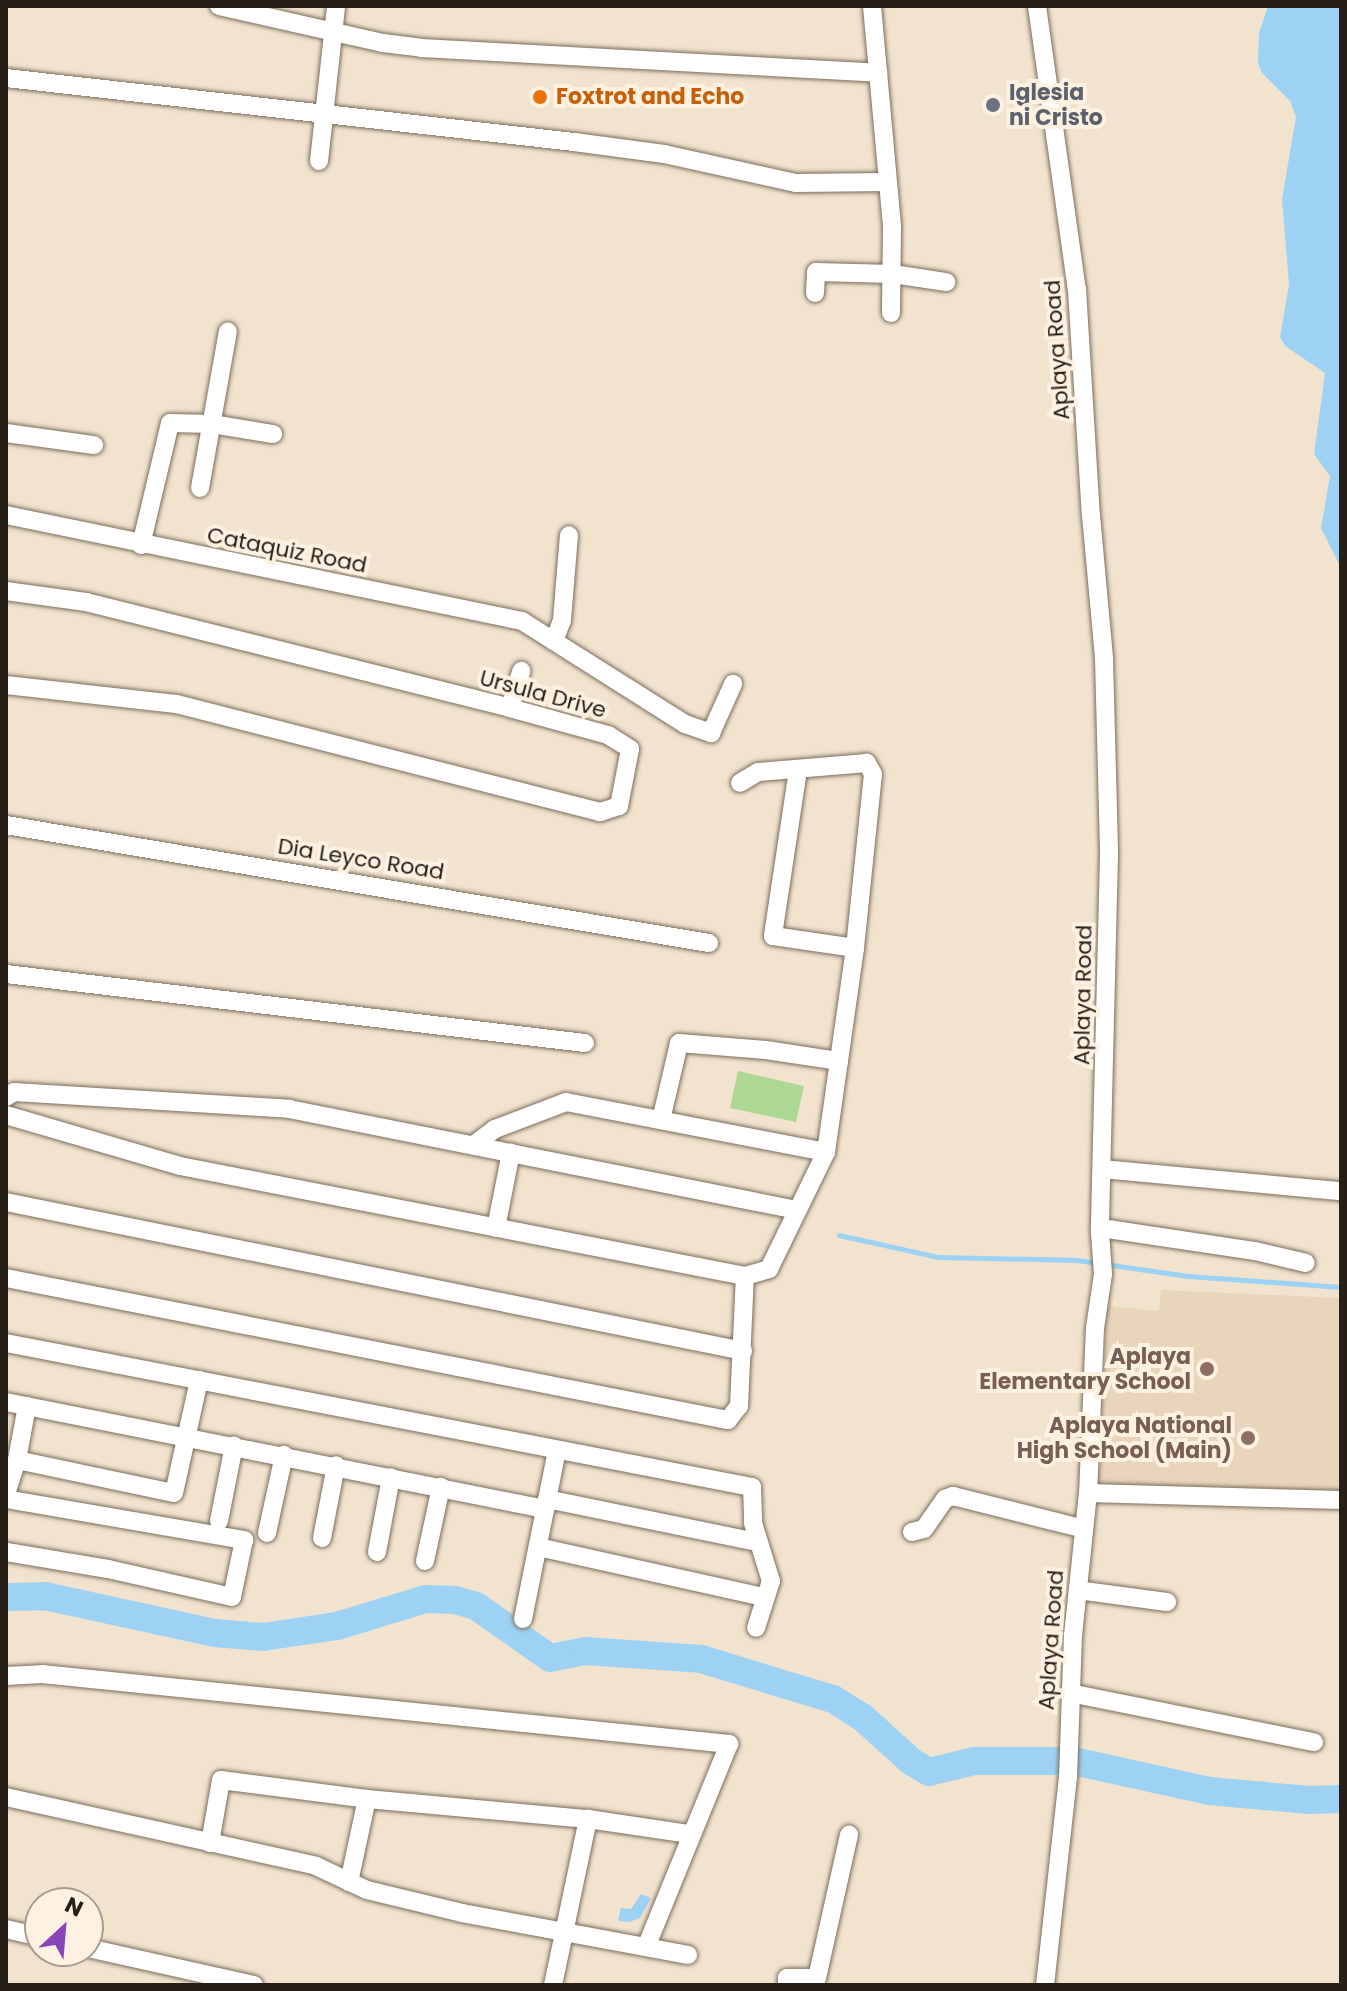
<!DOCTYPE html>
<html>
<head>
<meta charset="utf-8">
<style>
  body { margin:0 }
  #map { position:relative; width:1347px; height:1991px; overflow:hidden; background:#f2e3cf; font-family:Poppins,sans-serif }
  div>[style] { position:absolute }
  .built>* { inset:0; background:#e9d5bb }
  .green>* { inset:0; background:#add894 }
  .water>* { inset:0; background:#9dd2f4 }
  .stream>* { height:5px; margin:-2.5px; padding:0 2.5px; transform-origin:2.5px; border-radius:2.5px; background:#9dd2f4 }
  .river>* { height:28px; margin:-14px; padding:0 14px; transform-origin:14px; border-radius:14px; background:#9dd2f4 }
  .roads { filter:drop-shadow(0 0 2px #7b6d5c) drop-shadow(0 0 2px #7b6d5c) }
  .minor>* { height:18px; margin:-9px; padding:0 9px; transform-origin:9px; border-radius:9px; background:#fff }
  .dots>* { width:22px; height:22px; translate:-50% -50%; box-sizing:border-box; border:4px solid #fdf1e1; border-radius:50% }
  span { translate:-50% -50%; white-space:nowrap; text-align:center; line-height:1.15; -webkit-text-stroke:8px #fdf1e1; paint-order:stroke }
  .worship-label { font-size:22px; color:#5b616d; font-weight:700 }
  .left { translate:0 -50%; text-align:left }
  .food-label { font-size:22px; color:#c56008; font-weight:700 }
  .street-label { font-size:22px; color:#251f18 }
  .education-label { font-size:22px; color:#785e54; font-weight:700 }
  .right { translate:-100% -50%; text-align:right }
  .frame { position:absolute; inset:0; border:8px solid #251f18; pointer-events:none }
  .north { position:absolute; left:24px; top:1887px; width:80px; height:80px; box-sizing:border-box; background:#fdf1e1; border:2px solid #a79d91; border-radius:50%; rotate:26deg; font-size:22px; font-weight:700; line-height:32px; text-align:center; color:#251f18 }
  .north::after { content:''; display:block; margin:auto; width:28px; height:36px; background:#8946ba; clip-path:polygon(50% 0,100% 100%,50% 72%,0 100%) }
</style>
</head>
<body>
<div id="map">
  <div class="built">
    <i style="clip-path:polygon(1161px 1290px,1341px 1298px,1341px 1498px,1098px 1491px,1107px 1306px,1159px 1311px)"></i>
  </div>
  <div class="green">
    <i style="clip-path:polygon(738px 1071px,804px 1086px,796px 1122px,730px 1108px)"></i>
  </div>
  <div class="water">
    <i style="clip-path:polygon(1268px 6px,1341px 6px,1341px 568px,1321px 528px,1330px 476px,1314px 454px,1325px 373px,1285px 346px,1280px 337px,1289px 285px,1282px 199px,1296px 117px,1290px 101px,1262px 73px,1258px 63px,1259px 33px)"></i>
    <i style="clip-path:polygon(641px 1894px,651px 1898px,640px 1918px,630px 1922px,618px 1921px,621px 1908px,631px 1909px)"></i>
  </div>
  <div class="stream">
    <i style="left:839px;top:1235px;width:101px;rotate:12.5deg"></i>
    <i style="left:938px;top:1257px;width:139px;rotate:1.2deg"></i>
    <i style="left:1077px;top:1260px;width:112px;rotate:8.2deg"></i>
    <i style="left:1188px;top:1276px;width:153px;rotate:4.1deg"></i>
  </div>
  <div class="river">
    <i style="left:6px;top:1597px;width:39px;rotate:-1deg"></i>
    <i style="left:45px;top:1596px;width:174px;rotate:12.3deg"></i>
    <i style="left:215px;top:1633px;width:48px;rotate:4.8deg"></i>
    <i style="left:263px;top:1637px;width:75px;rotate:-8.5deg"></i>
    <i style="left:337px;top:1626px;width:93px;rotate:-16.9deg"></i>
    <i style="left:426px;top:1599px;width:29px;rotate:2deg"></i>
    <i style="left:455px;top:1600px;width:22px;rotate:16deg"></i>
    <i style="left:476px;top:1606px;width:90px;rotate:35.1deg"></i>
    <i style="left:550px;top:1658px;width:36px;rotate:-11deg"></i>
    <i style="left:585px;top:1651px;width:116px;rotate:3.9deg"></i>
    <i style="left:701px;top:1659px;width:138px;rotate:16.9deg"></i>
    <i style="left:833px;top:1699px;width:34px;rotate:32deg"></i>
    <i style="left:862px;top:1717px;width:67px;rotate:42deg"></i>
    <i style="left:912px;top:1762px;width:20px;rotate:30deg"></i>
    <i style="left:929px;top:1772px;width:46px;rotate:-13.7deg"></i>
    <i style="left:974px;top:1761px;width:99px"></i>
    <i style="left:1073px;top:1761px;width:139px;rotate:12.4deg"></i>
    <i style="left:1209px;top:1791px;width:101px;rotate:5.1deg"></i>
    <i style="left:1310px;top:1800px;width:31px;rotate:-2deg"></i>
  </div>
  <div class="roads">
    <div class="minor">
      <i style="left:219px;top:6px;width:168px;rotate:12.7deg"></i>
      <i style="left:383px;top:43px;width:38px;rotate:7deg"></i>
      <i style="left:421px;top:48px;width:458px;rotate:3.1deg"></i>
      <i style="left:872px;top:6px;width:222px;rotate:84.8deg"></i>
      <i style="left:892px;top:227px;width:86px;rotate:90.7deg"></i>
      <i style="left:1037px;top:6px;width:286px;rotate:82deg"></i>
      <i style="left:1077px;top:289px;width:226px;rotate:86.5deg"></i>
      <i style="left:1091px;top:515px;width:145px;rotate:84.8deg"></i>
      <i style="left:1104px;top:659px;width:195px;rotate:88.5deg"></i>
      <i style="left:1109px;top:854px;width:379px;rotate:91.4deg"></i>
      <i style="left:1100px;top:1233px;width:41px;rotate:85.8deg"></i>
      <i style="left:1103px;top:1274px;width:55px;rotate:98.4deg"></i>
      <i style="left:1095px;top:1328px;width:165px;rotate:92.4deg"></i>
      <i style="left:1088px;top:1493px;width:143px;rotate:96deg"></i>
      <i style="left:1073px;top:1635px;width:142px;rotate:92deg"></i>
      <i style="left:1068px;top:1777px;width:209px;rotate:96.3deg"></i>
      <i style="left:6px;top:78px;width:572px;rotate:6.43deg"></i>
      <i style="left:574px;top:142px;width:91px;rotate:7.6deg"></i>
      <i style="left:664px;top:154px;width:135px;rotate:12.4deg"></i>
      <i style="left:796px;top:183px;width:91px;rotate:-0.6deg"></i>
      <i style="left:319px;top:161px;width:156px;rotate:-83.7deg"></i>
      <i style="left:815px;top:293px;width:21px;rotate:-87deg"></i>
      <i style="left:816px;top:272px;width:77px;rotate:1.5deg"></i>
      <i style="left:893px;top:274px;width:54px;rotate:8.6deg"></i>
      <i style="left:6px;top:433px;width:89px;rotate:7.8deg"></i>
      <i style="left:200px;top:488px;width:159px;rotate:-79.9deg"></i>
      <i style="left:6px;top:515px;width:527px;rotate:11.61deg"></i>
      <i style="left:522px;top:621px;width:193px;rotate:32.3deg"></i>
      <i style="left:685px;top:724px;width:28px;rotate:19deg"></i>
      <i style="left:711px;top:733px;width:54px;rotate:-65.8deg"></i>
      <i style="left:141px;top:545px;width:125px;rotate:-76.6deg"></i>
      <i style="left:170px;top:423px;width:42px;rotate:1.4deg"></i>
      <i style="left:212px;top:424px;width:62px;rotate:9.3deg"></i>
      <i style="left:6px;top:591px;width:81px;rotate:7.8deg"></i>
      <i style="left:86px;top:602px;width:437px;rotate:14deg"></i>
      <i style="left:510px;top:708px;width:102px;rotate:15.4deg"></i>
      <i style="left:608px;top:735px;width:26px;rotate:32deg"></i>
      <i style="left:630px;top:749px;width:58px;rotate:100.9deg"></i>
      <i style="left:619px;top:806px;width:20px;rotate:162deg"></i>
      <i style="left:600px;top:812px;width:438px;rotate:-165.7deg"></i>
      <i style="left:176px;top:704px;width:171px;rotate:-173.6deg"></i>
      <i style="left:554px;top:641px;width:22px;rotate:-69deg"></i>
      <i style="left:562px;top:620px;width:85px;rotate:-85.3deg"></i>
      <i style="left:510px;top:708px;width:39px;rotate:-73deg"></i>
      <i style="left:798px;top:770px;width:168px;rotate:98.6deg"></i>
      <i style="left:773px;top:936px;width:83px;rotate:8.3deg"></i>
      <i style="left:6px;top:825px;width:713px;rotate:9.53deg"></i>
      <i style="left:6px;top:974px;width:583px;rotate:6.8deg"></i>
      <i style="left:6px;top:1097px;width:9px;rotate:-32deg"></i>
      <i style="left:14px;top:1092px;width:276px;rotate:3.5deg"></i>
      <i style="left:289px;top:1109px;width:518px;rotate:11.24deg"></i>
      <i style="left:6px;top:1115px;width:181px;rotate:16.3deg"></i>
      <i style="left:180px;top:1166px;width:576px;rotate:11.02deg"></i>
      <i style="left:745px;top:1276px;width:25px;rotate:-16deg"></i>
      <i style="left:769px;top:1269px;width:130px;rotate:-64deg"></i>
      <i style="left:826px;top:1152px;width:206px;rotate:-81.9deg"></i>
      <i style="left:855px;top:948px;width:175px;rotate:-84.1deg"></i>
      <i style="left:873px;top:774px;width:13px;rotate:-119deg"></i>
      <i style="left:867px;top:763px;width:109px;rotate:175.3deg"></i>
      <i style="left:758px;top:772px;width:21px;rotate:149deg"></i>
      <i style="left:661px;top:1120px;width:79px;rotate:-76.8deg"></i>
      <i style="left:679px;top:1043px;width:87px;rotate:4.6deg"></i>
      <i style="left:766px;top:1050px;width:74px;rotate:8.6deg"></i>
      <i style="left:475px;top:1144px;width:25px;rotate:-37deg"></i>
      <i style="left:495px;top:1129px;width:76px;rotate:-20.8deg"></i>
      <i style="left:566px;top:1102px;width:265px;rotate:10.9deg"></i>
      <i style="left:1102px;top:1169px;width:240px;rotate:5.3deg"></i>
      <i style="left:6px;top:1202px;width:752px;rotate:11.43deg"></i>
      <i style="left:496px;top:1228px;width:77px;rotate:-78.8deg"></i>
      <i style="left:1101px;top:1228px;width:156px;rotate:8.5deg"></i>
      <i style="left:1255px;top:1251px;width:52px;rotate:13.2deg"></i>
      <i style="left:6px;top:1278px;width:736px;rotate:11.13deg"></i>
      <i style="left:728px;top:1420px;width:18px;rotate:-52deg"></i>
      <i style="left:739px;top:1406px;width:130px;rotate:-87.4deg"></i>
      <i style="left:6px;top:1343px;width:760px;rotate:10.93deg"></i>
      <i style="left:752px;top:1487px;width:36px;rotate:88deg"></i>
      <i style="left:753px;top:1523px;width:61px;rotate:72.8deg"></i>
      <i style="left:771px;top:1581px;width:49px;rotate:107.7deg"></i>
      <i style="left:6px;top:1402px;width:550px;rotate:11.23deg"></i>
      <i style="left:17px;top:1460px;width:160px;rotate:11.9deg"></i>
      <i style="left:174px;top:1493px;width:116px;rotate:-77.5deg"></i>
      <i style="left:1088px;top:1493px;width:253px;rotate:1.6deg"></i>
      <i style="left:6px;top:1494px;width:36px;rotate:-72deg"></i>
      <i style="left:17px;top:1460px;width:55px;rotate:-79.5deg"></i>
      <i style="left:6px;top:1499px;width:242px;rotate:9.8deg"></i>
      <i style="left:244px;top:1540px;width:58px;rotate:101.9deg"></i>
      <i style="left:232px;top:1597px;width:127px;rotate:-167.3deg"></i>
      <i style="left:108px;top:1569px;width:103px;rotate:-170.5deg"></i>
      <i style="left:547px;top:1499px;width:214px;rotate:11.6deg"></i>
      <i style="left:219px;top:1521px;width:77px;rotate:-78.8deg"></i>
      <i style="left:912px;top:1532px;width:12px;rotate:-14deg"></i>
      <i style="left:924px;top:1529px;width:37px;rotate:-55deg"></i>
      <i style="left:945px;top:1499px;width:9px;rotate:-21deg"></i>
      <i style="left:953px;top:1496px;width:135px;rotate:14.1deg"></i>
      <i style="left:267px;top:1533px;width:80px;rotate:-77.7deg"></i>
      <i style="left:322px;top:1538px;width:74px;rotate:-79.1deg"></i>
      <i style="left:538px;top:1547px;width:231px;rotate:12.5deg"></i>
      <i style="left:377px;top:1552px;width:76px;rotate:-79.4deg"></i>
      <i style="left:425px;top:1561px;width:76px;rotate:-77.8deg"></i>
      <i style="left:1078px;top:1590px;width:90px;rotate:7.7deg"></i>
      <i style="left:523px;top:1619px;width:172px;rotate:-78.6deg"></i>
      <i style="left:6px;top:1676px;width:36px;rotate:-3deg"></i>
      <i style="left:42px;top:1674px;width:691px;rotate:5.82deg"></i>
      <i style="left:729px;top:1744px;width:219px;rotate:112.2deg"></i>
      <i style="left:1070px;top:1693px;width:249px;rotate:11.4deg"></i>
      <i style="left:6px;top:1797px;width:318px;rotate:12.5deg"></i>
      <i style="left:316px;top:1866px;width:56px;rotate:25.2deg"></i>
      <i style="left:367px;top:1890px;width:98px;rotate:13.6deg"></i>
      <i style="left:462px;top:1913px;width:230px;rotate:10.5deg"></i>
      <i style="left:210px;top:1843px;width:64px;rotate:-80.1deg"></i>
      <i style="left:221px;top:1780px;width:147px;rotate:7.4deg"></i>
      <i style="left:367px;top:1799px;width:222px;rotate:5.2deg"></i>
      <i style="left:588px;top:1819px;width:103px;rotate:8.4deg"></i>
      <i style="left:349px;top:1882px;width:85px;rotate:-77.8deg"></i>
      <i style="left:6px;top:1929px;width:35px;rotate:13deg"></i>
      <i style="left:88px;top:1948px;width:170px;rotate:12.6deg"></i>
      <i style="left:553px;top:1985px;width:170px;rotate:-78.1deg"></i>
      <i style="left:787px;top:1985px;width:7px;rotate:-90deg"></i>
      <i style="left:787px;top:1978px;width:30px"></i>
      <i style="left:817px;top:1978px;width:147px;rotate:-77.4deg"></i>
    </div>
  </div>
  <div class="dots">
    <i style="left:540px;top:97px;background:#e8710a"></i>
    <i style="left:993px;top:105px;background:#6b7280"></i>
    <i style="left:1207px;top:1369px;background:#8d6e63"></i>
    <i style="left:1248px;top:1438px;background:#8d6e63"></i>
  </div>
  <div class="worship-label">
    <span class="left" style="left:1009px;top:105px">Iglesia<br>ni Cristo</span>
  </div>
  <div class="food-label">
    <span class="left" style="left:556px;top:97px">Foxtrot and Echo</span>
  </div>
  <div class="street-label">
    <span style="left:1057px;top:350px;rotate:-94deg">Aplaya Road</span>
    <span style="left:287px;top:550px;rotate:11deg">Cataquiz Road</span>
    <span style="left:543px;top:694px;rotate:15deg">Ursula Drive</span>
    <span style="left:361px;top:859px;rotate:9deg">Dia Leyco Road</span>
    <span style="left:1083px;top:995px;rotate:-89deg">Aplaya Road</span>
    <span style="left:1051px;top:1640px;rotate:-86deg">Aplaya Road</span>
  </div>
  <div class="education-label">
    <span class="right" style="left:1191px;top:1369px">Aplaya<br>Elementary School</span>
    <span class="right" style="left:1232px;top:1438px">Aplaya National<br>High School (Main)</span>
  </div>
  <div class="frame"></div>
  <div class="north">N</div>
</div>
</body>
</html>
